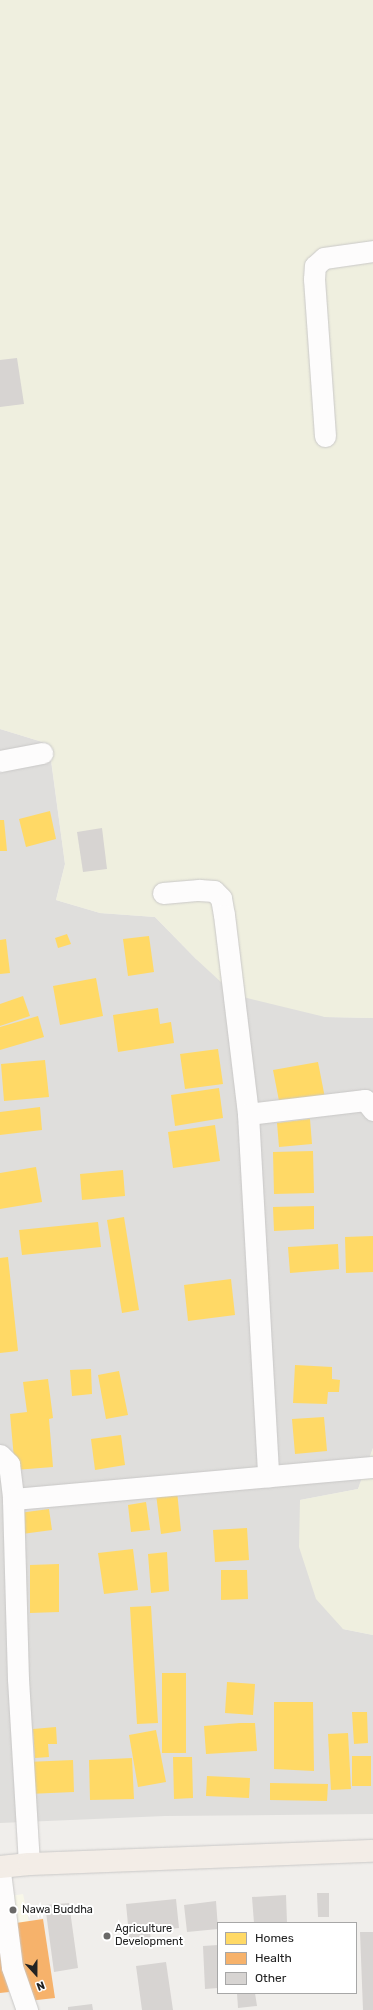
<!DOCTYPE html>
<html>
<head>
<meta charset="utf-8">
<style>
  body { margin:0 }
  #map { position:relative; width:373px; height:2010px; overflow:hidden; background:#f0eeeb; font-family:Rubik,sans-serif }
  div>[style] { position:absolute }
  .residential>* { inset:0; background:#dfdedc }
  .education>* { inset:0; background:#f8f7e8 }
  .farmland>* { inset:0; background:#efefdf }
  .homes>* { inset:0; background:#ffd966 }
  .health>* { inset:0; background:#f6b26b }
  .building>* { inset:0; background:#d7d4d2 }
  .roads { filter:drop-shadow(0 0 1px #c9c8c7) drop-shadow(0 0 1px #c9c8c7) }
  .street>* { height:21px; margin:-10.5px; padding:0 10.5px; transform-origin:10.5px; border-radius:10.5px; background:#fdfcfc }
  .primary>* { height:22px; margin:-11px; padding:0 11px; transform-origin:11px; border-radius:11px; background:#f3ede7 }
  .dots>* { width:11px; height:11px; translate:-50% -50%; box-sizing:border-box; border:2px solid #fff; border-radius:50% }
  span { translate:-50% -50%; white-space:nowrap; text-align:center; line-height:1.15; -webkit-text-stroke:4px #fff; paint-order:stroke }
  .poi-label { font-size:11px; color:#222 }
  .left { translate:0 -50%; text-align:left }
  .legend { position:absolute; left:217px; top:1922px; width:140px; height:72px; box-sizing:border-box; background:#fff; border:1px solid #a7a7a7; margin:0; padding:5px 7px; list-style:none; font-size:12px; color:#222 }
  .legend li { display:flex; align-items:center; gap:8px; height:20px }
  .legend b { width:20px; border:1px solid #a7a7a7 }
  .north { position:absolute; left:16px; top:1954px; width:40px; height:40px; -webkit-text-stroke:3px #fff; paint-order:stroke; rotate:159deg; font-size:11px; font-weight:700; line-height:16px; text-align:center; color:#222 }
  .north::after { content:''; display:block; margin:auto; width:14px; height:18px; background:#222; clip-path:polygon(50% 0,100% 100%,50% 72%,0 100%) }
</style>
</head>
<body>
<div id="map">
  <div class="residential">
    <i style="clip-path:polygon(0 729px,49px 744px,0 754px)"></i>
    <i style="clip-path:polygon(51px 761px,65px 864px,56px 900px,100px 913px,155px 917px,196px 959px,325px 1017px,373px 1018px,373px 1448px,358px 1489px,300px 1500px,343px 1629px,373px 1635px,373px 1814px,165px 1816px,0 1823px,0 773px)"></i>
  </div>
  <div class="education">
    <i style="clip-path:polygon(23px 1894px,29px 1922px,0 1930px,0 1898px)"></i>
  </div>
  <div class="farmland">
    <i style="clip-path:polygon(0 0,373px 0,373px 1018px,325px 1017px,235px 995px,196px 959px,155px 917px,100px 913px,56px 900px,65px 864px,49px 744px,0 729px)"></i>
    <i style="clip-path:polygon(373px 1448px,373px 1635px,343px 1629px,316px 1599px,299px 1547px,300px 1500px,358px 1489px)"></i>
  </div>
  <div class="homes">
    <i style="clip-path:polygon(50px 811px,56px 839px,26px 847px,19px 819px)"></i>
    <i style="clip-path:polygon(0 820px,4px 820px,7px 851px,0 851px)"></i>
    <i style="clip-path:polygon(67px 934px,71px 944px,58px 948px,55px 938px)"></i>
    <i style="clip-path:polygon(149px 936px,154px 972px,128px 976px,123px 939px)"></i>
    <i style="clip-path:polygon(6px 939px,10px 973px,0 974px,0 940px)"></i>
    <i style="clip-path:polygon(96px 978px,103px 1016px,60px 1025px,53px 986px)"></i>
    <i style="clip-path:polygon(23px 996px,30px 1016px,0 1026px,0 1004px)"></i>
    <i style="clip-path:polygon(158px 1008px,160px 1024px,171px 1022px,174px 1043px,118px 1052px,113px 1015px)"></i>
    <i style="clip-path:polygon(38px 1016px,44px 1037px,0 1050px,0 1027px)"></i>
    <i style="clip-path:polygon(218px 1049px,223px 1084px,185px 1089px,180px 1054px)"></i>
    <i style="clip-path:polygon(45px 1060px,49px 1097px,4px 1101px,1px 1064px)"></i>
    <i style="clip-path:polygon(318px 1062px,325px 1098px,280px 1106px,273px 1070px)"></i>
    <i style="clip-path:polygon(219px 1088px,223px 1118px,175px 1126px,171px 1095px)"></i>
    <i style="clip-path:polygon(40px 1107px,42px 1130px,0 1135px,0 1112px)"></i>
    <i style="clip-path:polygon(310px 1119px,312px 1144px,279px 1147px,277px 1123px)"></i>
    <i style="clip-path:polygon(215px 1125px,220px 1161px,173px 1168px,168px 1132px)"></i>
    <i style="clip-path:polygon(313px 1151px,314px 1193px,274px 1194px,273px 1152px)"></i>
    <i style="clip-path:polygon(36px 1167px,42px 1202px,0 1209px,0 1173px)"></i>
    <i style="clip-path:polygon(123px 1170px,125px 1196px,82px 1200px,80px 1174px)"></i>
    <i style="clip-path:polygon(314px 1206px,314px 1229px,274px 1231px,273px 1207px)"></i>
    <i style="clip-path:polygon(124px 1217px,139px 1310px,122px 1313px,107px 1220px)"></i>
    <i style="clip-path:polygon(98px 1222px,101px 1247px,22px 1255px,19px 1230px)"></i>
    <i style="clip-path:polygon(373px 1236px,373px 1272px,346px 1273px,345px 1237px)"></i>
    <i style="clip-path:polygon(338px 1244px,339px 1269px,290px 1273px,288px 1247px)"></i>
    <i style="clip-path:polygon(8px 1257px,18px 1351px,0 1353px,0 1258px)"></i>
    <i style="clip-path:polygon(231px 1279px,235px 1315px,188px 1321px,184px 1285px)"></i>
    <i style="clip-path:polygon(295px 1365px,332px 1367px,332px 1379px,340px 1380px,339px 1392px,328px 1392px,327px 1404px,293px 1403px)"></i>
    <i style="clip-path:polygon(91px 1369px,92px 1394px,72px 1396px,70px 1370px)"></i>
    <i style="clip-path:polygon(119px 1371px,128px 1415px,106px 1419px,98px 1375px)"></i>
    <i style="clip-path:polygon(48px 1379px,53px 1418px,49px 1419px,53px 1467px,15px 1470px,10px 1414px,27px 1412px,23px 1382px)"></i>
    <i style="clip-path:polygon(324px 1417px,327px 1451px,295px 1454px,292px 1419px)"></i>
    <i style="clip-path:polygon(121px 1435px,125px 1465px,95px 1470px,91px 1439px)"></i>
    <i style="clip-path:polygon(177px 1491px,181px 1531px,161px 1534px,156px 1494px)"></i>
    <i style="clip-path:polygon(146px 1502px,150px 1530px,131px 1532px,128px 1505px)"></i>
    <i style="clip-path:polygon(49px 1509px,52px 1530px,22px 1534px,19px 1513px)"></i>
    <i style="clip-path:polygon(247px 1528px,249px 1560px,215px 1562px,213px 1530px)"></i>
    <i style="clip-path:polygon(133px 1549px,138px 1590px,104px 1594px,98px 1553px)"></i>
    <i style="clip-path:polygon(167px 1552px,169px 1591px,151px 1593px,148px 1554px)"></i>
    <i style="clip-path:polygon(59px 1564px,59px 1612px,30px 1613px,30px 1565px)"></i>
    <i style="clip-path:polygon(221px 1570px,247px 1570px,248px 1599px,221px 1600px)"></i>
    <i style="clip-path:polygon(151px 1606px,158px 1723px,137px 1724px,130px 1607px)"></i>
    <i style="clip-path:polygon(162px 1673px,186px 1673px,186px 1753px,162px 1753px)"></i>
    <i style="clip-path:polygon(227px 1682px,255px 1684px,253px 1715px,225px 1713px)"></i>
    <i style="clip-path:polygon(274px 1702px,313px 1702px,314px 1771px,274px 1769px)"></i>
    <i style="clip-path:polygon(352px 1712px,367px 1712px,368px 1743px,354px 1744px)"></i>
    <i style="clip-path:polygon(240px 1723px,255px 1723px,257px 1751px,206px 1754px,204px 1726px)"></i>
    <i style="clip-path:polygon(56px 1727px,57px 1744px,48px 1744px,49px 1757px,35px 1758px,33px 1729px)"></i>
    <i style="clip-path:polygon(156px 1730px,166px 1782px,138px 1787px,129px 1735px)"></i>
    <i style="clip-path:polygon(348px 1733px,351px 1789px,331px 1790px,328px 1734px)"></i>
    <i style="clip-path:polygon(352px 1756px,371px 1756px,371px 1786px,352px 1786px)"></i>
    <i style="clip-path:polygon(173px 1757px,192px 1757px,193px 1798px,174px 1799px)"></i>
    <i style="clip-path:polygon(132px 1758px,134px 1799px,90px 1800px,89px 1760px)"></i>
    <i style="clip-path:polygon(73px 1760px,74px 1792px,28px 1794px,27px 1762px)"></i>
    <i style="clip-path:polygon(207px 1776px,250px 1778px,249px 1798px,206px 1796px)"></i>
    <i style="clip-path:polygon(270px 1783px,328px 1784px,327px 1801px,270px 1800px)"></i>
  </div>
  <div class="health">
    <i style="clip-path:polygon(43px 1919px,55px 1998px,28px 2001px,16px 1923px)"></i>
    <i style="clip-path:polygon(0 1920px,2px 1920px,9px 1992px,0 1993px)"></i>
  </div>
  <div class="building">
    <i style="clip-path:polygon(17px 358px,24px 404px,0 407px,0 360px)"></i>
    <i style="clip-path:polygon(102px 828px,107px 869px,83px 872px,77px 832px)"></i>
    <i style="clip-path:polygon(317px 1893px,329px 1893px,329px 1917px,318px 1917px)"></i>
    <i style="clip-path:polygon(286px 1895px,287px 1923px,254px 1923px,252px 1897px)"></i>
    <i style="clip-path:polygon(176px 1899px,179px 1928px,150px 1931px,151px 1943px,130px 1945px,126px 1904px)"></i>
    <i style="clip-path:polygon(216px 1901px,218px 1929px,187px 1932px,184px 1905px)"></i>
    <i style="clip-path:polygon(69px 1903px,78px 1968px,54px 1972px,45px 1905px)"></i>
    <i style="clip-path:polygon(360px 1932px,373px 1932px,373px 2010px,363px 2010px)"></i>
    <i style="clip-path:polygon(218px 1945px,218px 1988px,205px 1989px,203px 1946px)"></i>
    <i style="clip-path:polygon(166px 1962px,173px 2010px,142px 2010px,136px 1966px)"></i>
    <i style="clip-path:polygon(237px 1993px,255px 1993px,257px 2006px,238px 2008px)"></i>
    <i style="clip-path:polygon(92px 2004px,93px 2010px,68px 2010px,68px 2007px)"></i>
  </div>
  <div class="roads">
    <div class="street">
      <i style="left:325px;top:436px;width:157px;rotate:-94deg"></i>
      <i style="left:314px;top:279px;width:13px;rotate:-86deg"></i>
      <i style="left:315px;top:266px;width:12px;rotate:-42deg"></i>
      <i style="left:324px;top:258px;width:49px;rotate:-8.1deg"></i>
      <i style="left:0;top:761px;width:43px;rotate:-10.8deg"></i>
      <i style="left:163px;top:893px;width:36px;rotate:-5deg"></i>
      <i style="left:199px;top:890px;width:15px;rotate:4deg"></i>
      <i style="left:214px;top:891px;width:10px;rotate:45deg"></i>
      <i style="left:221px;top:898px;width:17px;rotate:80deg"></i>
      <i style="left:224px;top:915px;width:200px;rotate:83.1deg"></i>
      <i style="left:248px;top:1114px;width:363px;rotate:86.8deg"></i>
      <i style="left:248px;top:1114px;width:118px;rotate:-6.8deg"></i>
      <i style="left:365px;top:1100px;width:13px;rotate:51deg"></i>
      <i style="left:0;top:1455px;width:13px;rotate:45deg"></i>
      <i style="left:9px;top:1464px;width:35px;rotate:83deg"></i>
      <i style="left:29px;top:1864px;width:185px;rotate:-93.4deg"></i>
      <i style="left:18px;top:1679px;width:180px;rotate:-91.6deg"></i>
      <i style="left:13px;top:1499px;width:361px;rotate:-5.1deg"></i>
      <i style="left:0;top:1872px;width:96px;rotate:82.8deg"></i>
      <i style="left:12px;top:1967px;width:46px;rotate:70.8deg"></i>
    </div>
    <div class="primary">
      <i style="left:0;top:1867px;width:29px;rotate:-6deg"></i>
      <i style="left:29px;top:1864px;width:344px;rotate:-2.2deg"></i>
    </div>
  </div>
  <div class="dots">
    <i style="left:13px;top:1910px;background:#6a6968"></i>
    <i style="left:107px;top:1936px;background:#6a6968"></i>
  </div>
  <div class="poi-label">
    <span class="left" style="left:22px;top:1910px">Nawa Buddha</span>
    <span class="left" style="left:115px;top:1936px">Agriculture<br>Development</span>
  </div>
  <ul class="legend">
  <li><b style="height:11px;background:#ffd966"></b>Homes</li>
  <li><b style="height:11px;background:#f6b26b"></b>Health</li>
  <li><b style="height:11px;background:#d7d4d2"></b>Other</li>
  </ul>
  <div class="north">N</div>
</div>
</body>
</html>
